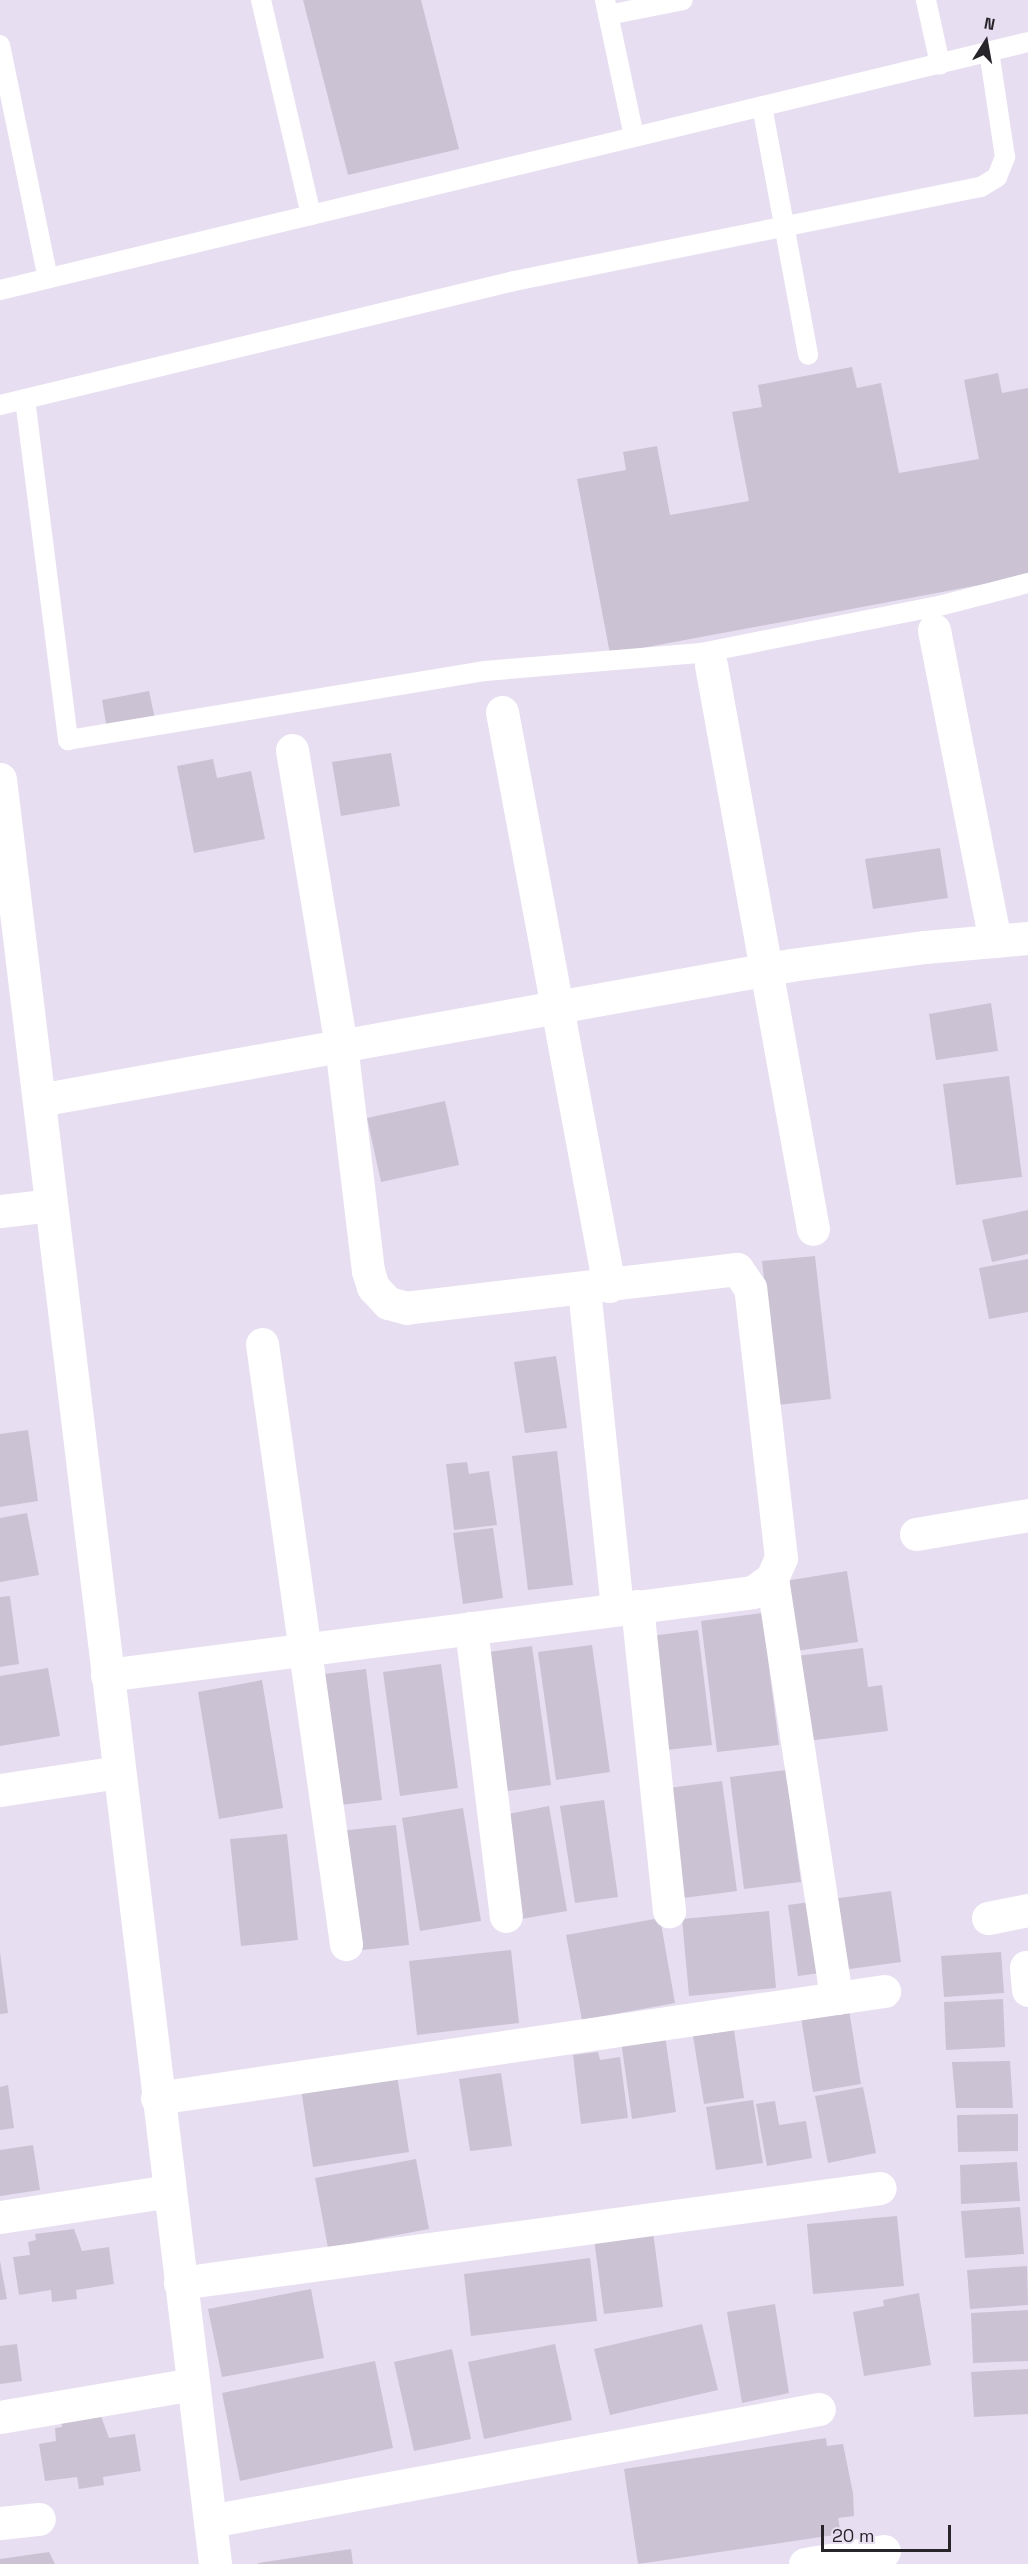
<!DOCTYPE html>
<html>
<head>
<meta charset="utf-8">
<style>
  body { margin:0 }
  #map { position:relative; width:1028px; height:2564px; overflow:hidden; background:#e7dff1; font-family:"Space Grotesk",sans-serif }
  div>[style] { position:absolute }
  .building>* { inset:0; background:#cbc2d4 }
  .service>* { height:20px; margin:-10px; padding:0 10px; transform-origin:10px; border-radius:10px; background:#fff }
  .minor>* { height:33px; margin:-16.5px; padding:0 16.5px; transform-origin:16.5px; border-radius:16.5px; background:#fff }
  .tertiary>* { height:33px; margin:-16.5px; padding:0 16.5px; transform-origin:16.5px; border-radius:16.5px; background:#fff }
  span { translate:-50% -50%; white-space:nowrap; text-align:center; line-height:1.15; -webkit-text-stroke:4.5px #e7dff1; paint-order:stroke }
  .north { position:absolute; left:956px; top:12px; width:60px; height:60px; -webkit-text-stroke:4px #e7dff1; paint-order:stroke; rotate:11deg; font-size:16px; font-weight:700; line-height:24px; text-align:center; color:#27242a }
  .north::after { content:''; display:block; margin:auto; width:21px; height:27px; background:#27242a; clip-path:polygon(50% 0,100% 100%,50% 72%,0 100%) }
  .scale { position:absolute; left:821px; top:2525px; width:130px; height:27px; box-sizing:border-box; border:3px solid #27242a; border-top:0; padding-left:8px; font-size:18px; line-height:21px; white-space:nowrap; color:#27242a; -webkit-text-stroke:4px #e7dff1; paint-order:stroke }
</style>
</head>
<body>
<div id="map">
  <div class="building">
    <i style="clip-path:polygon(303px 0,421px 0,459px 149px,348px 175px)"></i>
    <i style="clip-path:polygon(852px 367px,857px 388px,881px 383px,899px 473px,979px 459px,964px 380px,998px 373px,1002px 393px,1028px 388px,1028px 576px,610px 654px,577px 479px,626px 470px,623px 452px,657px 446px,670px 515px,749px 501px,732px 412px,762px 407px,758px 385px)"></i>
    <i style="clip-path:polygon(149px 691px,155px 719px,107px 729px,102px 700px)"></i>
    <i style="clip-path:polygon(391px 753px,400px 806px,341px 816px,332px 762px)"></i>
    <i style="clip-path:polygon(213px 759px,217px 778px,251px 771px,265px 839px,194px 853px,177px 766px)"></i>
    <i style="clip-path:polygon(940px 848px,948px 898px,873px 909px,865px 859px)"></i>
    <i style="clip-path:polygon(991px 1003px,998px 1051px,936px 1060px,929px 1014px)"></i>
    <i style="clip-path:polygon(1009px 1076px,1022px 1177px,956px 1185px,943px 1084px)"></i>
    <i style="clip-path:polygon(445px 1101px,459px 1165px,381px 1182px,367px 1118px)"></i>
    <i style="clip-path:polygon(1028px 1210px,1028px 1254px,992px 1262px,982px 1220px)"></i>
    <i style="clip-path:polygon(815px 1256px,831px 1399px,778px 1405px,762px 1261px)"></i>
    <i style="clip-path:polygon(1028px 1259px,1028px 1312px,989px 1319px,979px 1268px)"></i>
    <i style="clip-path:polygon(556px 1356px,567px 1428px,525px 1433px,514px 1362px)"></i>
    <i style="clip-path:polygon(28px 1430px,38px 1501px,0 1507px,0 1434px)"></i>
    <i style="clip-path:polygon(557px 1451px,573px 1585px,528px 1590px,512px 1456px)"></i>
    <i style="clip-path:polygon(467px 1462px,469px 1474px,489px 1471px,497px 1525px,454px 1530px,446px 1464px)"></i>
    <i style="clip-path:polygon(27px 1513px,39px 1575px,0 1582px,0 1518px)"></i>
    <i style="clip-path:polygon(493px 1528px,503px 1598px,463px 1604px,453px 1533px)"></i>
    <i style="clip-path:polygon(847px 1571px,858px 1642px,796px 1651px,785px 1581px)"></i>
    <i style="clip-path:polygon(10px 1596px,19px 1664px,0 1667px,0 1597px)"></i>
    <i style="clip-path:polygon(762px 1613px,779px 1745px,717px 1752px,701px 1621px)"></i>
    <i style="clip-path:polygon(698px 1630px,712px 1745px,657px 1751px,643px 1637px)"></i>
    <i style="clip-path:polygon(592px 1645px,610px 1772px,556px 1780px,538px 1652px)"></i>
    <i style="clip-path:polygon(532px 1646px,551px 1785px,494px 1793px,475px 1654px)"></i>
    <i style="clip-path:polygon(863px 1648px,868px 1687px,882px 1685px,888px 1731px,807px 1741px,796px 1656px)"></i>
    <i style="clip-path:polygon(441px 1664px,458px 1788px,400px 1796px,383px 1672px)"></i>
    <i style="clip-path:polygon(48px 1668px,60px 1736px,0 1746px,0 1676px)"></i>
    <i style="clip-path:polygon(366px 1669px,382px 1800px,332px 1806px,316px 1675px)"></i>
    <i style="clip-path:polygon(262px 1680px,283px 1808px,219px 1819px,198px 1692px)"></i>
    <i style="clip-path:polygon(786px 1770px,801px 1882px,744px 1889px,730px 1777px)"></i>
    <i style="clip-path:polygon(722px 1781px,737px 1891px,676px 1899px,661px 1789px)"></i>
    <i style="clip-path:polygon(604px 1800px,618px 1897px,575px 1903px,560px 1806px)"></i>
    <i style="clip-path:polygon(549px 1806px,567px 1911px,515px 1920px,497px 1816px)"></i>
    <i style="clip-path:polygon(463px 1808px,481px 1921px,420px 1931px,402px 1818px)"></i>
    <i style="clip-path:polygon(396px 1825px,409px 1945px,353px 1951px,339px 1831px)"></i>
    <i style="clip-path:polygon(287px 1834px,298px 1940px,241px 1946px,230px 1839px)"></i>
    <i style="clip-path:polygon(891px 1891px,901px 1962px,798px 1976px,788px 1905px)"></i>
    <i style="clip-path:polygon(769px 1911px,776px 1988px,689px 1996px,682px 1919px)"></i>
    <i style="clip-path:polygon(660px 1918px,675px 2003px,582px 2020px,566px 1935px)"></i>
    <i style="clip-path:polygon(511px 1950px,519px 2023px,417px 2035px,409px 1961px)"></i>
    <i style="clip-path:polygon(0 1952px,8px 2013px,0 2014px)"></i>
    <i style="clip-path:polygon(1001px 1952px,1004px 1993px,944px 1997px,941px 1956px)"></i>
    <i style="clip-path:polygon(1003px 1999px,1005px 2047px,946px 2050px,944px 2002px)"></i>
    <i style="clip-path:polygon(848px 2004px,861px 2084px,813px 2092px,800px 2011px)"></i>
    <i style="clip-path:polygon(734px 2030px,744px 2098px,704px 2104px,693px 2036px)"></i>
    <i style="clip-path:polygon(665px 2035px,676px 2112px,632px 2119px,621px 2041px)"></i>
    <i style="clip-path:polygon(598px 2052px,600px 2060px,620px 2057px,628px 2118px,581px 2124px,573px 2055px)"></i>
    <i style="clip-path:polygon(1010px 2061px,1013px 2108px,956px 2108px,952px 2062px)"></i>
    <i style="clip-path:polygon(501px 2073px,512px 2146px,470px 2151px,459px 2079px)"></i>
    <i style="clip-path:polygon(397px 2075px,409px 2152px,313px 2167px,301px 2089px)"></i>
    <i style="clip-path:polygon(8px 2085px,14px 2128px,0 2130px,0 2087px)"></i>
    <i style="clip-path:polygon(863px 2087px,876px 2153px,828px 2163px,815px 2096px)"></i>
    <i style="clip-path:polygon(753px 2100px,763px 2163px,716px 2170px,706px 2107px)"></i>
    <i style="clip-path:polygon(775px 2101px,779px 2125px,806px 2121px,812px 2158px,767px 2166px,756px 2104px)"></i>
    <i style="clip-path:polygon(1018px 2114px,1018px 2151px,958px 2152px,957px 2115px)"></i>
    <i style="clip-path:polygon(33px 2145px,40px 2190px,0 2196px,0 2150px)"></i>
    <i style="clip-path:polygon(416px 2159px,429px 2229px,328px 2248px,315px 2178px)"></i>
    <i style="clip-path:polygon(1017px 2162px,1020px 2201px,961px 2204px,960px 2165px)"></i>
    <i style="clip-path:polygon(1020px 2207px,1024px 2254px,965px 2258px,961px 2211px)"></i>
    <i style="clip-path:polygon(897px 2216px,904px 2286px,813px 2294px,807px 2224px)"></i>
    <i style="clip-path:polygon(74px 2229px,82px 2251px,109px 2247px,114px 2284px,76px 2290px,77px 2299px,52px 2302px,51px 2290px,19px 2295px,13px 2257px,30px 2255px,28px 2242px,36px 2240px,35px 2234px)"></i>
    <i style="clip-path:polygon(653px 2232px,663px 2307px,604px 2314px,594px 2239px)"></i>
    <i style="clip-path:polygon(590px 2258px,597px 2321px,471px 2336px,464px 2274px)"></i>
    <i style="clip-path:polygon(0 2261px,7px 2299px,0 2300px)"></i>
    <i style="clip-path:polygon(1027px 2266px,1028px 2305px,970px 2309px,967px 2270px)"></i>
    <i style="clip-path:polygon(311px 2289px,324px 2358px,222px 2377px,208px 2309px)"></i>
    <i style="clip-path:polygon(919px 2293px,931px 2365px,864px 2376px,853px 2312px,884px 2306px,883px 2300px)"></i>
    <i style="clip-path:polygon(775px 2304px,789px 2393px,742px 2403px,727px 2312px)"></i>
    <i style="clip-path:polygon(1028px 2310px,1028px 2361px,973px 2363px,971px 2313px)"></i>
    <i style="clip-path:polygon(702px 2324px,718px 2390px,610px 2415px,594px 2349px)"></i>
    <i style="clip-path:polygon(17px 2344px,22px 2381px,0 2384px,0 2346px)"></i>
    <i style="clip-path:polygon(555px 2344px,572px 2420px,484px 2439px,468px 2362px)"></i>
    <i style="clip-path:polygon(452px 2349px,471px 2439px,414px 2451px,394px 2362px)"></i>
    <i style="clip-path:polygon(375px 2361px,393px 2448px,240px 2481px,222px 2393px)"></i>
    <i style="clip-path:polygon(1028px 2369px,1028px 2414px,974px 2417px,971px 2372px)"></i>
    <i style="clip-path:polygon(101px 2416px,109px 2438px,135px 2434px,141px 2471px,103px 2477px,104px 2485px,79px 2489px,77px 2477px,45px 2481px,39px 2444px,56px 2441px,55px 2428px,62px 2427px,61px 2421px)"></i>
    <i style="clip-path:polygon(826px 2438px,827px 2446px,843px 2444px,853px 2493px,854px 2516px,838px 2518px,841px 2534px,638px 2564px,624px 2469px)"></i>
    <i style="clip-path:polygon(351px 2549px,353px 2564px,258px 2564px,258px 2563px)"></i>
    <i style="clip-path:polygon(49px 2552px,55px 2564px,0 2564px,0 2559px)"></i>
  </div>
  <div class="service">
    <i style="left:261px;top:0;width:221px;rotate:76.9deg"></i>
    <i style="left:605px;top:0;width:140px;rotate:78deg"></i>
    <i style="left:926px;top:0;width:66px;rotate:77.7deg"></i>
    <i style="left:608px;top:15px;width:76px;rotate:-11.3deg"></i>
    <i style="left:0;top:45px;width:238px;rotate:78.4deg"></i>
    <i style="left:762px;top:106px;width:253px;rotate:79.5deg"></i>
    <i style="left:0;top:290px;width:1057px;rotate:-13.56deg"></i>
    <i style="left:25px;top:399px;width:344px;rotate:82.8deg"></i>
    <i style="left:68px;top:740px;width:423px;rotate:-9.4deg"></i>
    <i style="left:485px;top:671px;width:217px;rotate:-4.8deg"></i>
    <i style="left:701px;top:653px;width:243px;rotate:-11.2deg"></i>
    <i style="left:939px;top:606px;width:92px;rotate:-14.5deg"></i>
    <i style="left:0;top:405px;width:529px;rotate:-13.56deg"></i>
    <i style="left:514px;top:281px;width:476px;rotate:-11.4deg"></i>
    <i style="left:981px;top:187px;width:19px;rotate:-32deg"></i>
    <i style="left:997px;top:177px;width:22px;rotate:-68deg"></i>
    <i style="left:1005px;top:157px;width:107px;rotate:-98.6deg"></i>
  </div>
  <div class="minor">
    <i style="left:934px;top:630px;width:317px;rotate:78.9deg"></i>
    <i style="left:711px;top:665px;width:573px;rotate:79.75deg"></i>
    <i style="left:502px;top:712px;width:584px;rotate:79.44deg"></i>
    <i style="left:39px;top:1100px;width:764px;rotate:-10.18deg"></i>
    <i style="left:791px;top:965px;width:135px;rotate:-7.7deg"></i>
    <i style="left:925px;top:947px;width:103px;rotate:-5deg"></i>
    <i style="left:0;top:1211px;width:51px;rotate:-6.7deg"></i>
    <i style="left:584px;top:1289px;width:322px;rotate:84.1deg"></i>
    <i style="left:262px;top:1344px;width:606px;rotate:82.03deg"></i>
    <i style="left:916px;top:1534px;width:114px;rotate:-9.6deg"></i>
    <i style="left:772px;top:1578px;width:425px;rotate:81.3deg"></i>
    <i style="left:637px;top:1606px;width:307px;rotate:84deg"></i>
    <i style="left:471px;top:1628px;width:290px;rotate:83.1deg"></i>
    <i style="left:107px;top:1675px;width:651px;rotate:-7.32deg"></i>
    <i style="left:753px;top:1592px;width:24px;rotate:-36deg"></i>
    <i style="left:772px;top:1578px;width:22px;rotate:-66deg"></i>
    <i style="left:781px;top:1558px;width:272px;rotate:-96.5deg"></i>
    <i style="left:750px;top:1288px;width:23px;rotate:-124deg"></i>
    <i style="left:737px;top:1269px;width:332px;rotate:173.3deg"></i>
    <i style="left:407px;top:1308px;width:20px;rotate:-165deg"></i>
    <i style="left:388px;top:1303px;width:22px;rotate:-133deg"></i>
    <i style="left:373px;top:1287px;width:17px;rotate:-107deg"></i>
    <i style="left:368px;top:1271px;width:227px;rotate:-96.8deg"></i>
    <i style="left:341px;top:1046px;width:300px;rotate:-99.4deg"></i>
    <i style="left:0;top:1790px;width:120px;rotate:-8.6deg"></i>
    <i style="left:988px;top:1918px;width:41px;rotate:-11.3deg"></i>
    <i style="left:1026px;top:1967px;width:23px;rotate:85deg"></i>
    <i style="left:157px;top:2098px;width:735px;rotate:-8.37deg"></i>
    <i style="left:0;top:2217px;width:171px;rotate:-8.7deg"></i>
    <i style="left:180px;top:2283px;width:706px;rotate:-7.73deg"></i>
    <i style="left:0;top:2417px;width:196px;rotate:-9.7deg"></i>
    <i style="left:210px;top:2521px;width:619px;rotate:-10.42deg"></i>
    <i style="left:0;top:2523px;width:39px;rotate:-6deg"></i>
    <i style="left:805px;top:2564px;width:80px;rotate:-9.3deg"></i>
  </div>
  <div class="tertiary">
    <i style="left:0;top:779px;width:1798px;rotate:83.13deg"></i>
  </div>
  <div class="north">N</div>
  <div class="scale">20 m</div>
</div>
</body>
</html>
